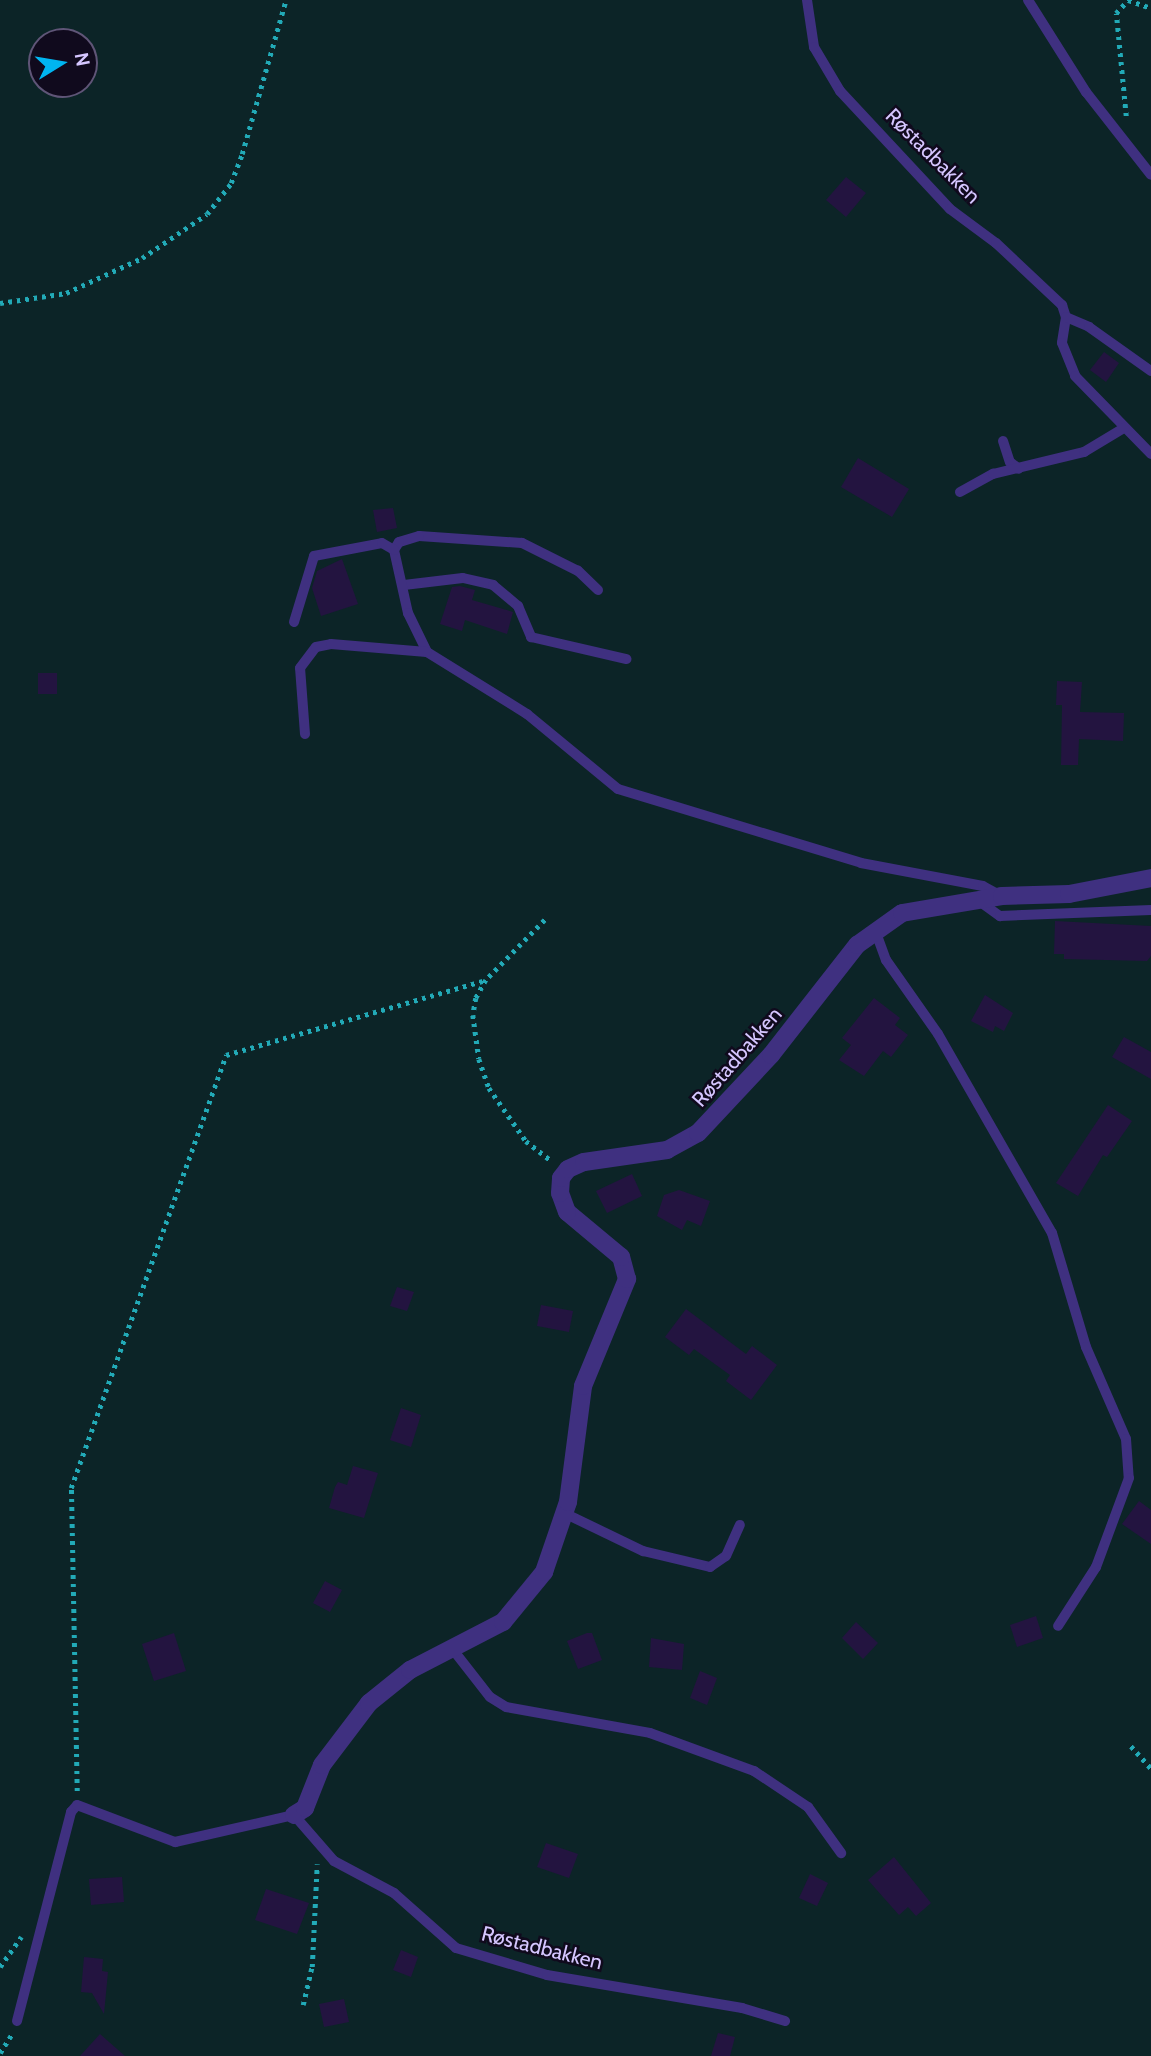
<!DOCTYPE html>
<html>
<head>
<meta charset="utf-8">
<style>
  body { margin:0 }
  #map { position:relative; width:1151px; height:2056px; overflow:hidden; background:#100a1d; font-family:Cabin,sans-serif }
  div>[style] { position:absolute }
  .green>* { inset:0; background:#0c2427 }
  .building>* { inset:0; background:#231440 }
  .path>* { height:4.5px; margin-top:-2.25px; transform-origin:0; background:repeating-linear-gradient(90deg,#22aab7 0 3.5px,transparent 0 8.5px) }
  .lane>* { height:10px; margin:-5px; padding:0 5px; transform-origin:5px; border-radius:5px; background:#3f3080 }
  .street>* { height:18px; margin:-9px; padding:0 9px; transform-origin:9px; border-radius:9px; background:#3f3080 }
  span { translate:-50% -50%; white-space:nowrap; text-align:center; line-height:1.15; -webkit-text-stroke:5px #100a1d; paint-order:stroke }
  .street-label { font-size:21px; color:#d5c6ff }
  .north { position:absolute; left:28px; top:28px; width:70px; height:70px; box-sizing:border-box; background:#100a1d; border:2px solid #5f5577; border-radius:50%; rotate:79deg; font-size:19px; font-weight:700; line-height:28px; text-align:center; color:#d5c6ff }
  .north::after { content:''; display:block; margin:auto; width:24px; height:32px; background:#00b5f1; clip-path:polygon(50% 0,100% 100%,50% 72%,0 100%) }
</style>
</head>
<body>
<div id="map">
  <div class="green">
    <i style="clip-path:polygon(evenodd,0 0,1151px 0,1151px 2056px,0 2056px,0 0,42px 42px,84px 42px,84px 84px,42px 84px,42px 42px)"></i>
  </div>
  <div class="building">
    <i style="clip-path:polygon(846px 177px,866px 193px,846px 217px,826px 200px)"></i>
    <i style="clip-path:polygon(1104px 352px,1119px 363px,1106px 382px,1090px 370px)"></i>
    <i style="clip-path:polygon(858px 458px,909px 489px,892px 517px,841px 487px)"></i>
    <i style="clip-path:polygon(393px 508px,397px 528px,377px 532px,373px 510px)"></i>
    <i style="clip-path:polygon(342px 559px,358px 604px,321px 616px,312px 588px,317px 571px)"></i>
    <i style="clip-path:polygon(460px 586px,475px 590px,472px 600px,513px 612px,507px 634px,465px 620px,462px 631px,440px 624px,452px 587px)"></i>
    <i style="clip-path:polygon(38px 673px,57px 673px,57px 694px,38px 694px)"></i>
    <i style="clip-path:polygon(1057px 681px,1082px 682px,1080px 712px,1124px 713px,1123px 741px,1079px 739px,1078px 765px,1061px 765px,1062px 705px,1056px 705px)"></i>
    <i style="clip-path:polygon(1055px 921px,1151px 926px,1151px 956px,1147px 961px,1064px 959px,1064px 954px,1054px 954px)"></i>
    <i style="clip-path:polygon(985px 995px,1013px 1013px,1004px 1031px,995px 1026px,993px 1032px,971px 1021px)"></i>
    <i style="clip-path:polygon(874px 998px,900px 1018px,895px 1025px,908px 1035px,891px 1057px,883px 1051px,864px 1076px,839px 1060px,851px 1045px,842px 1038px)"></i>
    <i style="clip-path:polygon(1124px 1037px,1151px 1052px,1151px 1079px,1112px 1057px)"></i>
    <i style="clip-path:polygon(1108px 1105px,1132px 1121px,1107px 1157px,1103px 1155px,1078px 1196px,1056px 1183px)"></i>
    <i style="clip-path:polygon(632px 1174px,642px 1196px,607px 1213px,596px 1191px)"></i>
    <i style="clip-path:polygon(679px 1190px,710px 1201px,701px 1226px,687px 1220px,682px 1230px,657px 1216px,664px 1195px)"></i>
    <i style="clip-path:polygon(397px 1287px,414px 1292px,407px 1311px,390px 1306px)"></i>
    <i style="clip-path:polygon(541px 1305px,573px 1311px,569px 1332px,537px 1326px)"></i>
    <i style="clip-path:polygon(686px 1309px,746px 1354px,752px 1346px,777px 1365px,751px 1400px,726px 1381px,730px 1375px,694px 1349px,689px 1355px,665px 1337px)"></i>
    <i style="clip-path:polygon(401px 1408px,421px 1415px,411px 1447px,390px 1440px)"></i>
    <i style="clip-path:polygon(353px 1466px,378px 1473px,364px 1518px,329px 1508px,335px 1487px,338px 1482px,347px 1485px)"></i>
    <i style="clip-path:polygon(1139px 1501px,1151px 1510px,1151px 1544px,1122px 1524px)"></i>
    <i style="clip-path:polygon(325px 1581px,342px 1590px,330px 1612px,313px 1603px)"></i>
    <i style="clip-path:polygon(1036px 1616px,1043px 1638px,1017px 1647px,1010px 1625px)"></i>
    <i style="clip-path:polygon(856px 1622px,878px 1643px,863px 1659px,842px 1638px)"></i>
    <i style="clip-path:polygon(174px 1633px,186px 1671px,154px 1681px,142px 1644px)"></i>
    <i style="clip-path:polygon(587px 1633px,592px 1633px,602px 1660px,578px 1669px,567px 1641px)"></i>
    <i style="clip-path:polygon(651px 1638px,684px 1644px,682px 1670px,649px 1667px)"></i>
    <i style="clip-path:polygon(700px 1671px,717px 1678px,707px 1705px,690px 1698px)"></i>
    <i style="clip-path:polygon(546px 1843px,578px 1854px,569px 1878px,537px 1867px)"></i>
    <i style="clip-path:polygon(894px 1857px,931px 1903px,916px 1916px,908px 1907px,899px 1915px,868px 1880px)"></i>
    <i style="clip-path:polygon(810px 1874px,828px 1883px,817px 1906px,799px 1898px)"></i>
    <i style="clip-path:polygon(122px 1877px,124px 1902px,91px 1905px,89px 1879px)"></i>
    <i style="clip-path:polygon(266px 1889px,309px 1903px,297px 1934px,255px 1920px)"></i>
    <i style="clip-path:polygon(401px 1950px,418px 1957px,411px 1977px,393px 1970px)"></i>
    <i style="clip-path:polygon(84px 1957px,103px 1959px,102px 1971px,108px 1972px,104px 2014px,92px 1993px,81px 1992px)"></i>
    <i style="clip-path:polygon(344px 1999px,349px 2022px,324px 2027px,319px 2004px)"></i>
    <i style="clip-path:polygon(718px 2033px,735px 2037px,730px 2056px,711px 2056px)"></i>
    <i style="clip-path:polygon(100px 2034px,125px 2056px,80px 2056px)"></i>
  </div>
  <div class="path">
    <i style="left:1126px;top:116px;width:103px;rotate:-95.5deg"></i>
    <i style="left:1116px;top:13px;width:18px;rotate:-47deg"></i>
    <i style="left:1128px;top:0;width:24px;rotate:19deg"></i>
    <i style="left:0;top:303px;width:67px;rotate:-8.6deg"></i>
    <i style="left:66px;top:293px;width:84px;rotate:-24.7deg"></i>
    <i style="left:142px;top:258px;width:78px;rotate:-34.1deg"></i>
    <i style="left:207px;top:214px;width:39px;rotate:-52deg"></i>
    <i style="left:231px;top:183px;width:31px;rotate:-69deg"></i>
    <i style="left:242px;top:154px;width:160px;rotate:-74.1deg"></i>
    <i style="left:545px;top:920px;width:84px;rotate:134.5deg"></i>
    <i style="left:486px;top:980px;width:21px;rotate:119deg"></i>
    <i style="left:476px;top:998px;width:17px;rotate:100deg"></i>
    <i style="left:473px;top:1015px;width:44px;rotate:82.2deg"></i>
    <i style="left:479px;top:1059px;width:31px;rotate:71deg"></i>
    <i style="left:489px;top:1088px;width:65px;rotate:55.1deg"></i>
    <i style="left:526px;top:1141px;width:33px;rotate:38deg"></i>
    <i style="left:1131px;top:1746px;width:30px;rotate:48deg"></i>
    <i style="left:77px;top:1791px;width:303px;rotate:-91.1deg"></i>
    <i style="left:71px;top:1488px;width:460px;rotate:-70.3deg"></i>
    <i style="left:226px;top:1055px;width:271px;rotate:-16.1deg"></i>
    <i style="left:0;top:1967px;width:37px;rotate:-55deg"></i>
    <i style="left:303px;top:2005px;width:39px;rotate:-77deg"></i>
    <i style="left:312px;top:1967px;width:103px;rotate:-87.2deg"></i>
    <i style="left:0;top:2053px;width:22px;rotate:-58deg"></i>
  </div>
  <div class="lane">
    <i style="left:807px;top:0;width:48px;rotate:81.5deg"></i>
    <i style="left:814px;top:47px;width:51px;rotate:59.4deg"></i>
    <i style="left:840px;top:91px;width:161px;rotate:47deg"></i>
    <i style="left:950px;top:209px;width:57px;rotate:36.5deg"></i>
    <i style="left:996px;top:243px;width:91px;rotate:43.2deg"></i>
    <i style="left:1062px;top:305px;width:13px;rotate:72deg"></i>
    <i style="left:1066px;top:317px;width:26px;rotate:99deg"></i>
    <i style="left:1062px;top:343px;width:35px;rotate:68deg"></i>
    <i style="left:1075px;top:376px;width:109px;rotate:45.7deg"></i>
    <i style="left:1028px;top:0;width:109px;rotate:57.8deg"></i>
    <i style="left:1086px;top:92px;width:105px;rotate:51.9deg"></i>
    <i style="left:1066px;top:317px;width:25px;rotate:23deg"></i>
    <i style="left:1089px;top:327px;width:76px;rotate:35.4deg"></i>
    <i style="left:1003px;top:441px;width:22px;rotate:72deg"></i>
    <i style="left:1010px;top:462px;width:11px;rotate:38deg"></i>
    <i style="left:960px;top:492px;width:38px;rotate:-29deg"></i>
    <i style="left:993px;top:474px;width:94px;rotate:-13.6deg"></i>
    <i style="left:1084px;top:452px;width:47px;rotate:-31deg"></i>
    <i style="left:404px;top:585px;width:59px;rotate:-6.8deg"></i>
    <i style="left:463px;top:578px;width:31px;rotate:13deg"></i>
    <i style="left:493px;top:585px;width:33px;rotate:40deg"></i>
    <i style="left:518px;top:606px;width:34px;rotate:67deg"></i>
    <i style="left:531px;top:637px;width:98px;rotate:13deg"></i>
    <i style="left:598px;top:590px;width:28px;rotate:-136deg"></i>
    <i style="left:578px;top:571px;width:63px;rotate:-153.4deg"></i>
    <i style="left:522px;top:543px;width:103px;rotate:-176.1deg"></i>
    <i style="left:419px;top:536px;width:21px;rotate:163deg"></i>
    <i style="left:399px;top:542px;width:9px;rotate:122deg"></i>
    <i style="left:394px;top:550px;width:65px;rotate:77.5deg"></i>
    <i style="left:408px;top:613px;width:43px;rotate:64deg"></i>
    <i style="left:427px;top:652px;width:118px;rotate:31.8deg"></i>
    <i style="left:527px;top:714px;width:118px;rotate:39.5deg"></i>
    <i style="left:618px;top:789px;width:254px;rotate:16.9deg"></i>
    <i style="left:861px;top:863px;width:124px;rotate:10.7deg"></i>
    <i style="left:983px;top:886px;width:21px;rotate:29deg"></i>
    <i style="left:294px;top:622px;width:69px;rotate:-73.1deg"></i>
    <i style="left:314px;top:556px;width:69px;rotate:-10.8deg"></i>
    <i style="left:382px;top:543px;width:14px;rotate:30deg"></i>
    <i style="left:305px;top:734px;width:66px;rotate:-94.3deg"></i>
    <i style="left:300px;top:668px;width:26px;rotate:-53deg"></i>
    <i style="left:316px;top:647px;width:15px;rotate:-11deg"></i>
    <i style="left:331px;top:644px;width:96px;rotate:4.8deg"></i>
    <i style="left:979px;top:901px;width:26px;rotate:36deg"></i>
    <i style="left:1000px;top:916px;width:151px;rotate:-2.3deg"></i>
    <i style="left:875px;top:930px;width:32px;rotate:70deg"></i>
    <i style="left:886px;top:960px;width:90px;rotate:54.9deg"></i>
    <i style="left:938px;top:1034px;width:229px;rotate:60.2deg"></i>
    <i style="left:1052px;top:1233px;width:119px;rotate:73.4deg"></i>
    <i style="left:1086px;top:1347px;width:100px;rotate:66.5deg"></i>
    <i style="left:1126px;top:1439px;width:39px;rotate:86deg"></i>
    <i style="left:1129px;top:1478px;width:95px;rotate:110.3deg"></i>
    <i style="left:1096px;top:1567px;width:70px;rotate:122.8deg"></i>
    <i style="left:564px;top:1513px;width:88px;rotate:25.7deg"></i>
    <i style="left:643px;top:1551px;width:69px;rotate:13.4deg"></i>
    <i style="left:710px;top:1567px;width:19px;rotate:-35deg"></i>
    <i style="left:726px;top:1556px;width:34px;rotate:-66deg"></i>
    <i style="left:454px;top:1651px;width:58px;rotate:52deg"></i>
    <i style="left:490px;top:1697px;width:19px;rotate:32deg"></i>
    <i style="left:506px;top:1707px;width:146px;rotate:10.2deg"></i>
    <i style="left:650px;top:1733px;width:111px;rotate:20.1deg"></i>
    <i style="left:754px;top:1771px;width:65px;rotate:33.7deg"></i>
    <i style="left:808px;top:1807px;width:57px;rotate:54.3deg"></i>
    <i style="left:17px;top:2021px;width:216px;rotate:-75.5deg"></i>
    <i style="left:71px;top:1812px;width:9px;rotate:-49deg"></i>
    <i style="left:77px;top:1805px;width:105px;rotate:20.7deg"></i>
    <i style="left:175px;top:1842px;width:122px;rotate:-12.8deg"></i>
    <i style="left:294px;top:1815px;width:61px;rotate:49deg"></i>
    <i style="left:334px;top:1861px;width:68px;rotate:28.1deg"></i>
    <i style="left:394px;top:1893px;width:83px;rotate:41.6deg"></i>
    <i style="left:456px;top:1948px;width:95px;rotate:16.5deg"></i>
    <i style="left:547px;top:1975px;width:198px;rotate:9.6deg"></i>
    <i style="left:742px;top:2008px;width:45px;rotate:16.8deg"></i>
  </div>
  <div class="street">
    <i style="left:294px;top:1815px;width:13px;rotate:-32deg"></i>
    <i style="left:305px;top:1808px;width:46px;rotate:-68.4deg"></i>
    <i style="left:322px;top:1765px;width:78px;rotate:-52.8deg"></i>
    <i style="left:369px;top:1703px;width:53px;rotate:-38.8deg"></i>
    <i style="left:410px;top:1670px;width:105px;rotate:-27.3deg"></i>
    <i style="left:503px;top:1622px;width:65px;rotate:-50.6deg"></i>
    <i style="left:544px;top:1572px;width:74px;rotate:-71.1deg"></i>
    <i style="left:568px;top:1502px;width:117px;rotate:-82.6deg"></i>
    <i style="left:583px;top:1386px;width:116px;rotate:-67.6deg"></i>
    <i style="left:627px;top:1279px;width:23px;rotate:-105deg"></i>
    <i style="left:621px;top:1257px;width:70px;rotate:-140.2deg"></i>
    <i style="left:567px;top:1212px;width:20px;rotate:-110deg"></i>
    <i style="left:560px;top:1193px;width:15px;rotate:-86deg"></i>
    <i style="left:561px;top:1178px;width:11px;rotate:-52deg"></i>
    <i style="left:568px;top:1169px;width:17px;rotate:-24deg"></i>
    <i style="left:584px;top:1162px;width:84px;rotate:-8.2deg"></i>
    <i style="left:667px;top:1150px;width:35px;rotate:-29deg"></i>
    <i style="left:698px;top:1133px;width:107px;rotate:-46.9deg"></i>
    <i style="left:771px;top:1055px;width:140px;rotate:-52deg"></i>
    <i style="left:857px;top:945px;width:55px;rotate:-35.4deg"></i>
    <i style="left:902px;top:913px;width:101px;rotate:-9.6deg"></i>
    <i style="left:1002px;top:896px;width:67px;rotate:-1.7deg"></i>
    <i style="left:1069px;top:894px;width:84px;rotate:-11deg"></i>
  </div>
  <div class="street-label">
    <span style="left:933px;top:156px;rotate:45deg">Røstadbakken</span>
    <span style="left:737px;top:1057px;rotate:-49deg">Røstadbakken</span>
    <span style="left:542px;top:1948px;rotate:14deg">Røstadbakken</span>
  </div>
  <div class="north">N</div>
</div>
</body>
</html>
